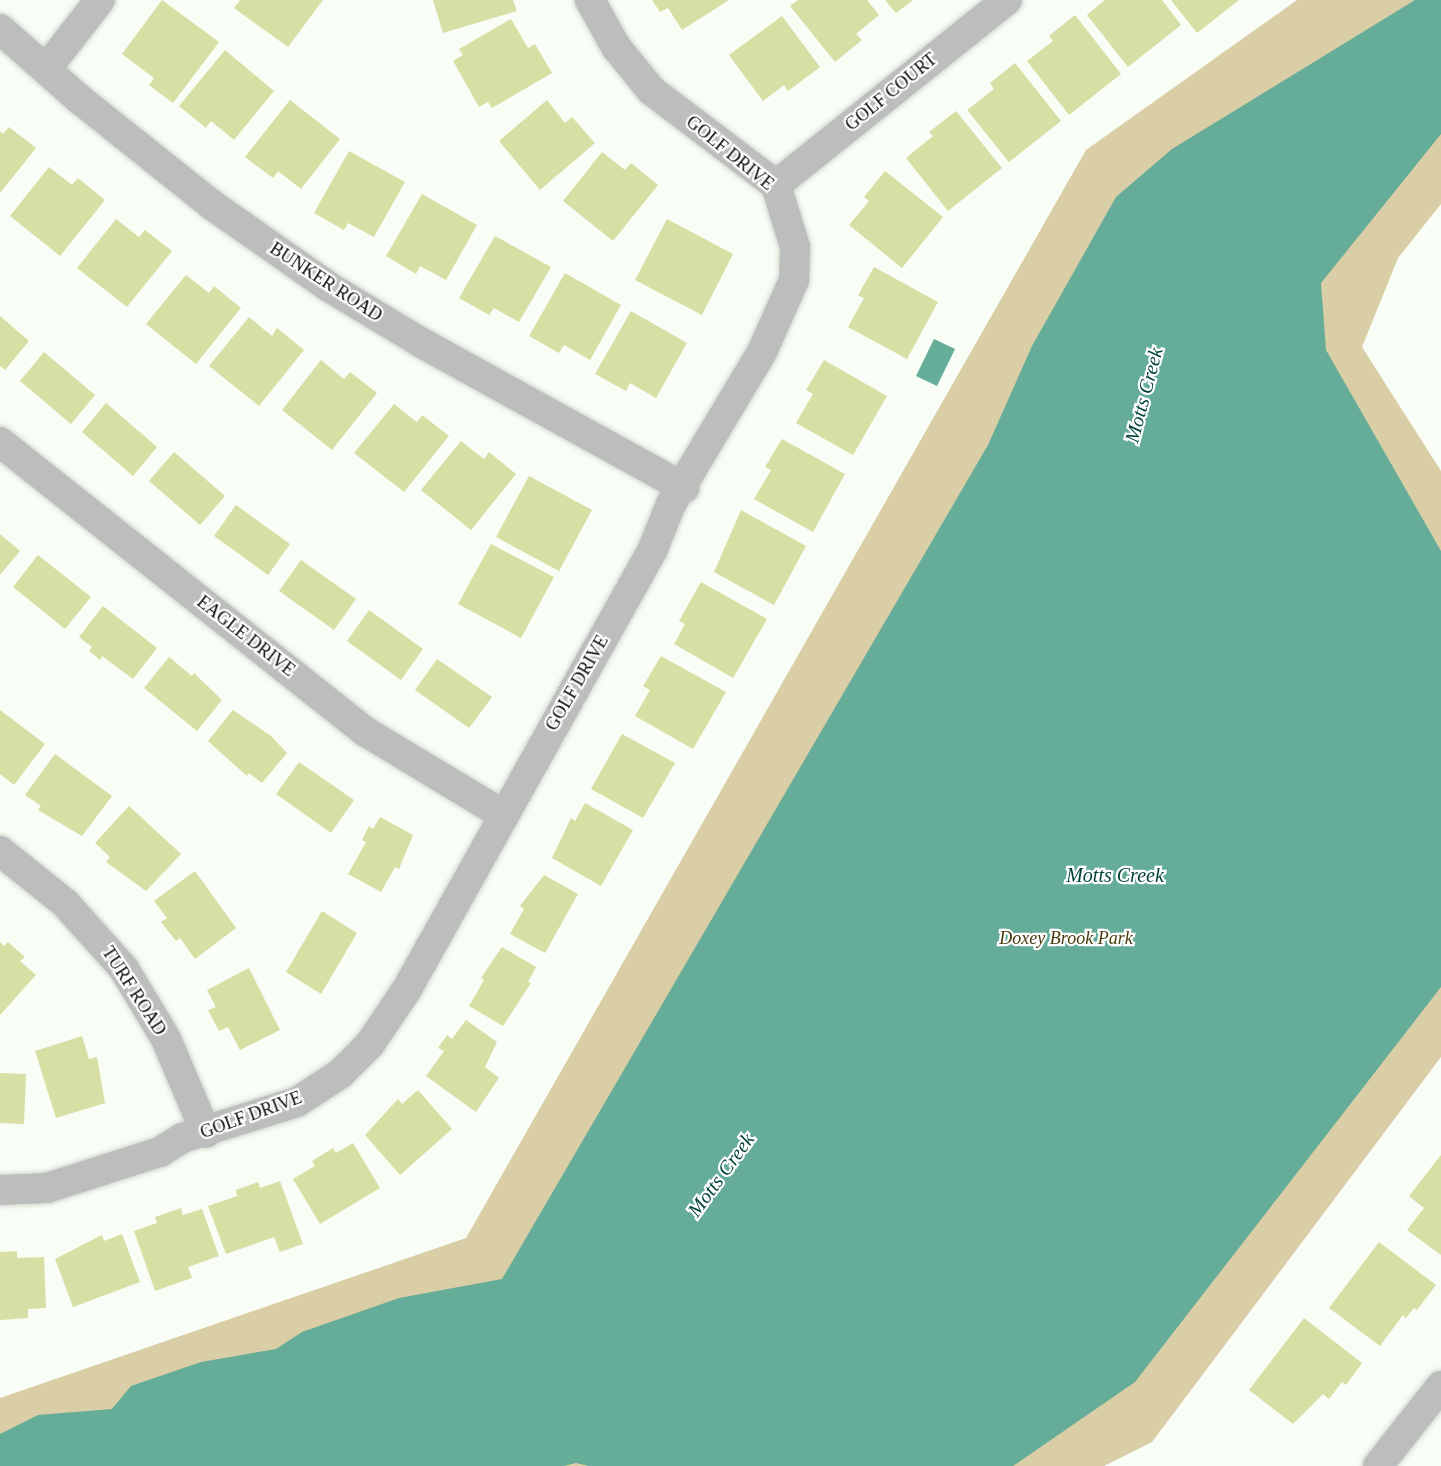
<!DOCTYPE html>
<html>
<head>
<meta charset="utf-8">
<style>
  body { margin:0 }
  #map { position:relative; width:1441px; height:1466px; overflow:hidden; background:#f8fdf5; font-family:Georgia,serif }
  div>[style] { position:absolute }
  .green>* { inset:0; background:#dacea6 }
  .water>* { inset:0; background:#65ac99 }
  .building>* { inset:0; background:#d7dfa4 }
  .roads { filter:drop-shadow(0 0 2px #d2d6cf) drop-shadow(0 0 2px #d2d6cf) }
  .street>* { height:30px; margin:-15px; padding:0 15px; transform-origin:15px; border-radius:15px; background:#bbbebc }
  span { translate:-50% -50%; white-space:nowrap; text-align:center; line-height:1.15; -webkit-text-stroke:4.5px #fff; paint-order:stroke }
  .street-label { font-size:18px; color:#0a0c09 }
  .park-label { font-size:18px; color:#483c0d; font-style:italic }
  .water-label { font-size:20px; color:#004437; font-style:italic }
</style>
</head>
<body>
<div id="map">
  <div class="green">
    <i style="clip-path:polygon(1297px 0,1441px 0,1441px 204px,1398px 258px,1362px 347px,1441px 471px,1441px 1057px,1152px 1442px,1104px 1466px,0 1466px,0 1398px,466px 1238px,1086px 150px)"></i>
  </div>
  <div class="water">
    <i style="clip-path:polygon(1415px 0,1441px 0,1441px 134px,1321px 283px,1326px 350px,1441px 551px,1441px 987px,1135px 1382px,1013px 1466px,589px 1466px,576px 1463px,564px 1466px,0 1466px,0 1434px,38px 1415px,112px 1409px,131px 1386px,201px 1362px,276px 1349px,302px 1332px,399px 1298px,502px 1279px,988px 445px,1032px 346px,1116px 197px,1172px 149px)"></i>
    <i style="clip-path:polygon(934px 339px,955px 349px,937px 386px,916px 376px)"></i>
  </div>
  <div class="building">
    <i style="clip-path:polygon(162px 0,219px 42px,173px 103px,149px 85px,154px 78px,122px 54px)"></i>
    <i style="clip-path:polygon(240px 0,323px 0,288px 47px,234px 8px)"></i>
    <i style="clip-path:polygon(433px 0,513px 0,517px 11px,443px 33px)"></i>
    <i style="clip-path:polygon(652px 0,729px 0,682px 30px,668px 8px,660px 12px)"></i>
    <i style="clip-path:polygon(798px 0,867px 0,879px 15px,856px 34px,862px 40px,835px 62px,790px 6px)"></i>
    <i style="clip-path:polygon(885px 0,913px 0,896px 13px)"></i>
    <i style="clip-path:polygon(1105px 0,1162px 0,1181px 25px,1128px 67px,1087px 15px)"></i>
    <i style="clip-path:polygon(1171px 0,1239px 0,1197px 33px)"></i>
    <i style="clip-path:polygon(1075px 15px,1121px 74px,1069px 115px,1027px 61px,1053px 41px,1049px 36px)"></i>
    <i style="clip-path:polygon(782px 16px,820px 67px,788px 91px,784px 85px,763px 101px,729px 55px)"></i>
    <i style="clip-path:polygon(511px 19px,528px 48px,535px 44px,552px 73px,492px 108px,488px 102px,479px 107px,453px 61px,463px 55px,459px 49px)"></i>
    <i style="clip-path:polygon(225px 50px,274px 91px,234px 140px,211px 121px,206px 128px,179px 106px)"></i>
    <i style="clip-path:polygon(1015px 63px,1061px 121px,1009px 162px,967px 110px,994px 89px,990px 83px)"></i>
    <i style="clip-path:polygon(290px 100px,340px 139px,301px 189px,278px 171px,273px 178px,245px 157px)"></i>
    <i style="clip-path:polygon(547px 100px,565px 123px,572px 117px,595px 143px,540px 190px,499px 141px)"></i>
    <i style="clip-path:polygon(956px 111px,1002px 168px,948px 211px,906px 158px,933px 136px,929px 132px)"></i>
    <i style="clip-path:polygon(9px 127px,36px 148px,0 193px,0 131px,3px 134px)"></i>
    <i style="clip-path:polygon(349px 151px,405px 182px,374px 237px,348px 223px,344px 230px,314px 213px)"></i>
    <i style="clip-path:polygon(602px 152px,625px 170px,631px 163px,658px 185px,613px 241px,563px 201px)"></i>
    <i style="clip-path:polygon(49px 167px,72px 185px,78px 178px,105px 200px,60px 256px,10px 216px)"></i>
    <i style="clip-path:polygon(885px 171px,943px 217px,902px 268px,849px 225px,869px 201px,864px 197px)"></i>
    <i style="clip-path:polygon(422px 194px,477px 225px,446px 280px,420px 266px,416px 274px,386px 256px)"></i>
    <i style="clip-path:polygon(116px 219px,139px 237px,145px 230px,172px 251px,127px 307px,77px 268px)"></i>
    <i style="clip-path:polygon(667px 219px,733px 254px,702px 315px,635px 280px)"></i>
    <i style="clip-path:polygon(495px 236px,551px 267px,519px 322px,494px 308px,489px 315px,459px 298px)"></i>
    <i style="clip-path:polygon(874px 267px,938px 302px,907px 359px,848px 327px,864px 298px,858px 295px)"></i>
    <i style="clip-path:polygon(565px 273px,621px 305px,590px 360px,564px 345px,559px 353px,529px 336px)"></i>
    <i style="clip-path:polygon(186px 275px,209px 293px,214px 286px,241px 308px,196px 364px,146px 324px)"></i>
    <i style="clip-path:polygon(631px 311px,687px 343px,656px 398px,630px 383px,626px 391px,595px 374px)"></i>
    <i style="clip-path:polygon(0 316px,29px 341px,5px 370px,0 366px)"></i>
    <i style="clip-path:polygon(249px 317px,272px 336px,277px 328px,304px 350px,259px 406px,209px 366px)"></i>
    <i style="clip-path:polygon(44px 352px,95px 395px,71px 424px,20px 381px)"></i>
    <i style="clip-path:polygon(321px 360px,344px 379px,350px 372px,377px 393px,332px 450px,282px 410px)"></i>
    <i style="clip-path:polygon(824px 360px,887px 396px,853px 455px,796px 423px,813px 394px,806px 390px)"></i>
    <i style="clip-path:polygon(106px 403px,157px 447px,133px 476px,82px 432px)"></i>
    <i style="clip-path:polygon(394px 404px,417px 422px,422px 415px,449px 436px,404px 492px,354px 453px)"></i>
    <i style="clip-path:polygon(782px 439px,845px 474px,813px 532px,754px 499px,771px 470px,765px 467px)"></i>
    <i style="clip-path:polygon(461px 441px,484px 459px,489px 452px,516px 474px,471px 530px,421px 490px)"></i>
    <i style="clip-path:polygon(174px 452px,225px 496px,200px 525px,149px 481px)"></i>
    <i style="clip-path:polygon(529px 476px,592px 510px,559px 571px,496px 537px)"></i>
    <i style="clip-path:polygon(236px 505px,290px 544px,268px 575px,214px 536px)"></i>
    <i style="clip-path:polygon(741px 510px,806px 546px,774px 605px,714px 572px)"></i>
    <i style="clip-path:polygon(0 534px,20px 551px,0 575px)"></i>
    <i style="clip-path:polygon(491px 544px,554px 577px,521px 638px,458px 604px)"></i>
    <i style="clip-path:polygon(38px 555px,91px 597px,65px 629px,13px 587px)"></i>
    <i style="clip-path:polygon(301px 560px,356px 599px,334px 630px,279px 591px)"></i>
    <i style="clip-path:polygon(701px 582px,767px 619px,733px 678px,674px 644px,685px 624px,679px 621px)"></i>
    <i style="clip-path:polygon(103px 606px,157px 648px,133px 679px,102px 656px,100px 660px,89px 651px,92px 647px,79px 637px)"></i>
    <i style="clip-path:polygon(369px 610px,423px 649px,401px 680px,347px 641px)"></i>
    <i style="clip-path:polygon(661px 656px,726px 692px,693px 749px,635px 716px,650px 690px,643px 686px)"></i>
    <i style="clip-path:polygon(169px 657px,192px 676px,194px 673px,222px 700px,197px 731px,144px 688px)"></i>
    <i style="clip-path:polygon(437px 659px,492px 697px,469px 728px,415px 690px)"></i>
    <i style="clip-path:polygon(0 710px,45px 744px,14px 785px,0 774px)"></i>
    <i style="clip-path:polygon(233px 710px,271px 736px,287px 753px,262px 783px,249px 773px,247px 776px,208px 741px)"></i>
    <i style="clip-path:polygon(622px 734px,675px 763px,643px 818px,591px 789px)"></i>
    <i style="clip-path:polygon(55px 754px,112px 796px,82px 836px,38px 810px,41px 806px,25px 795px)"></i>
    <i style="clip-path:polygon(299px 762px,354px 800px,331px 833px,276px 794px)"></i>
    <i style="clip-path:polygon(585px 803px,633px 830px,601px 886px,552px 858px,571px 818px,575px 821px)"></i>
    <i style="clip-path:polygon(129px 806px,181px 854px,146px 891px,106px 862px,110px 857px,95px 843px)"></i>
    <i style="clip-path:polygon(380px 817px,413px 835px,399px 869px,395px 867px,381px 892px,348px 874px,366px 842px,362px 840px,369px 826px,373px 829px)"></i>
    <i style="clip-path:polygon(195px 871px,236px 928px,195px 959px,180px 938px,176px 941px,161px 922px,167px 918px,154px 901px)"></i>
    <i style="clip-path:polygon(544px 875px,578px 894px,545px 953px,510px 934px,524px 909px,520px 906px)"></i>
    <i style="clip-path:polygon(322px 911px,357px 933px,321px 994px,286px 972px)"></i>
    <i style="clip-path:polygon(0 942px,4px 946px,8px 942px,25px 957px,20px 961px,36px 975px,0 1015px)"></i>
    <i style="clip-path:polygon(502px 947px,536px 967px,528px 982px,531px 983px,503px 1026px,469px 1006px,484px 980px,481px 978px)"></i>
    <i style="clip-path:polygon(249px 968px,280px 1030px,240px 1050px,228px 1027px,219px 1031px,208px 1010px,216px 1007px,207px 990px)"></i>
    <i style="clip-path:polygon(466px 1020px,497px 1042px,485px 1067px,499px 1078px,476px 1112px,426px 1076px,444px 1051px,438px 1048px,447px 1035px,452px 1039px)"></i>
    <i style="clip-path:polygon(82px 1036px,89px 1059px,97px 1057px,105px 1103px,56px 1118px,35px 1051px)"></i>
    <i style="clip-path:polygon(0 1073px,26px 1074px,24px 1124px,0 1123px)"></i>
    <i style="clip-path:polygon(418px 1090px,452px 1129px,400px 1175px,365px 1135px,398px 1099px,402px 1104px)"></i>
    <i style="clip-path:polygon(353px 1143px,380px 1188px,320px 1224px,293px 1179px,315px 1166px,312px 1161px,333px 1148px,336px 1153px)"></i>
    <i style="clip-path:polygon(1441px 1155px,1441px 1255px,1407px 1230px,1424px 1208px,1409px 1196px)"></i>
    <i style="clip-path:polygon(280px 1181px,303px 1244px,280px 1252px,274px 1237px,226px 1254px,208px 1206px,237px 1196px,236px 1190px,258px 1182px,260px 1188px)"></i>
    <i style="clip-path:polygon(181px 1208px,183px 1215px,202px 1209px,219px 1256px,188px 1267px,192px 1278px,155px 1291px,134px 1231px,157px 1223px,155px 1217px)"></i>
    <i style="clip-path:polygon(122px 1234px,140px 1282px,73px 1307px,55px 1259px,102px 1235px,104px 1241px)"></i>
    <i style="clip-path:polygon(1379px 1242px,1436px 1285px,1417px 1310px,1414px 1308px,1406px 1318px,1403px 1315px,1380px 1346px,1329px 1308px)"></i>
    <i style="clip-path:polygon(17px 1251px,17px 1258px,44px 1257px,46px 1308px,28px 1309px,28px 1318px,0 1320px,0 1252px)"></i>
    <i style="clip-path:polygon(1304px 1318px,1362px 1363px,1346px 1385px,1342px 1382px,1329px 1399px,1323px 1394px,1293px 1424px,1249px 1390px)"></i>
  </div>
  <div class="roads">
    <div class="street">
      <i style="left:0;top:29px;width:104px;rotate:41.5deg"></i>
      <i style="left:78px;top:98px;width:171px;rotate:38.6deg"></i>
      <i style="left:212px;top:205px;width:143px;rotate:35deg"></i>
      <i style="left:329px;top:287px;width:106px;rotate:31.1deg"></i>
      <i style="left:420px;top:342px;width:302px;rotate:28.9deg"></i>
      <i style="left:47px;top:68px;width:86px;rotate:-52.1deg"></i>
      <i style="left:776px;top:185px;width:296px;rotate:-38.7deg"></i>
      <i style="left:0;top:442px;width:467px;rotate:38.4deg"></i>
      <i style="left:366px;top:732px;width:159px;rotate:31.1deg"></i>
      <i style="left:0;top:851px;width:83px;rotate:38.7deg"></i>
      <i style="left:65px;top:903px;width:89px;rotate:48.2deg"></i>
      <i style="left:124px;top:969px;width:82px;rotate:59deg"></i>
      <i style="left:166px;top:1039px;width:102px;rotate:66.9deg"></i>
      <i style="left:0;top:1190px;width:47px;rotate:-2.4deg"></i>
      <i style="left:47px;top:1188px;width:119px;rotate:-17.7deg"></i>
      <i style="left:160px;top:1152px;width:26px;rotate:-32deg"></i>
      <i style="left:182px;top:1138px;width:121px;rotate:-17.4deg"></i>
      <i style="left:297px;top:1102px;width:51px;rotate:-33.1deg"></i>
      <i style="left:340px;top:1074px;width:42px;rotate:-45deg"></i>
      <i style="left:370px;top:1044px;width:66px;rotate:-56.1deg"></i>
      <i style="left:407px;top:989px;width:502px;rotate:-60.78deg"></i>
      <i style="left:652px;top:551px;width:51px;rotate:-68deg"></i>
      <i style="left:671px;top:504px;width:177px;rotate:-59.1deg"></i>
      <i style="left:762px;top:352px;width:79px;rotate:-66deg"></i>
      <i style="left:794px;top:280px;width:33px;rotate:-88deg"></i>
      <i style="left:795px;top:247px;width:65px;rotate:-107deg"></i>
      <i style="left:776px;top:185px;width:157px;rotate:-142.8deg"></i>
      <i style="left:651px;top:90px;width:55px;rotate:-129.1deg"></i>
      <i style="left:616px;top:47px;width:54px;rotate:-119deg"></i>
      <i style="left:1378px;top:1466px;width:102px;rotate:-51.8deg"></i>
    </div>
  </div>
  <div class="street-label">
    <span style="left:891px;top:92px;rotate:-39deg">GOLF COURT</span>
    <span style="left:730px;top:153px;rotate:39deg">GOLF DRIVE</span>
    <span style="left:326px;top:282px;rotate:33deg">BUNKER ROAD</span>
    <span style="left:246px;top:636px;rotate:38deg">EAGLE DRIVE</span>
    <span style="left:577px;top:683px;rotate:-60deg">GOLF DRIVE</span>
    <span style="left:134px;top:991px;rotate:57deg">TURF ROAD</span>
    <span style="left:251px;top:1115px;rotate:-20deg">GOLF DRIVE</span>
  </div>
  <div class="park-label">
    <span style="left:1066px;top:938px">Doxey Brook Park</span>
  </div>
  <div class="water-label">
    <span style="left:1144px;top:395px;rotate:-75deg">Motts Creek</span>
    <span style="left:1115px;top:875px">Motts Creek</span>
    <span style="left:721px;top:1175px;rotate:-54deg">Motts Creek</span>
  </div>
</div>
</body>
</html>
